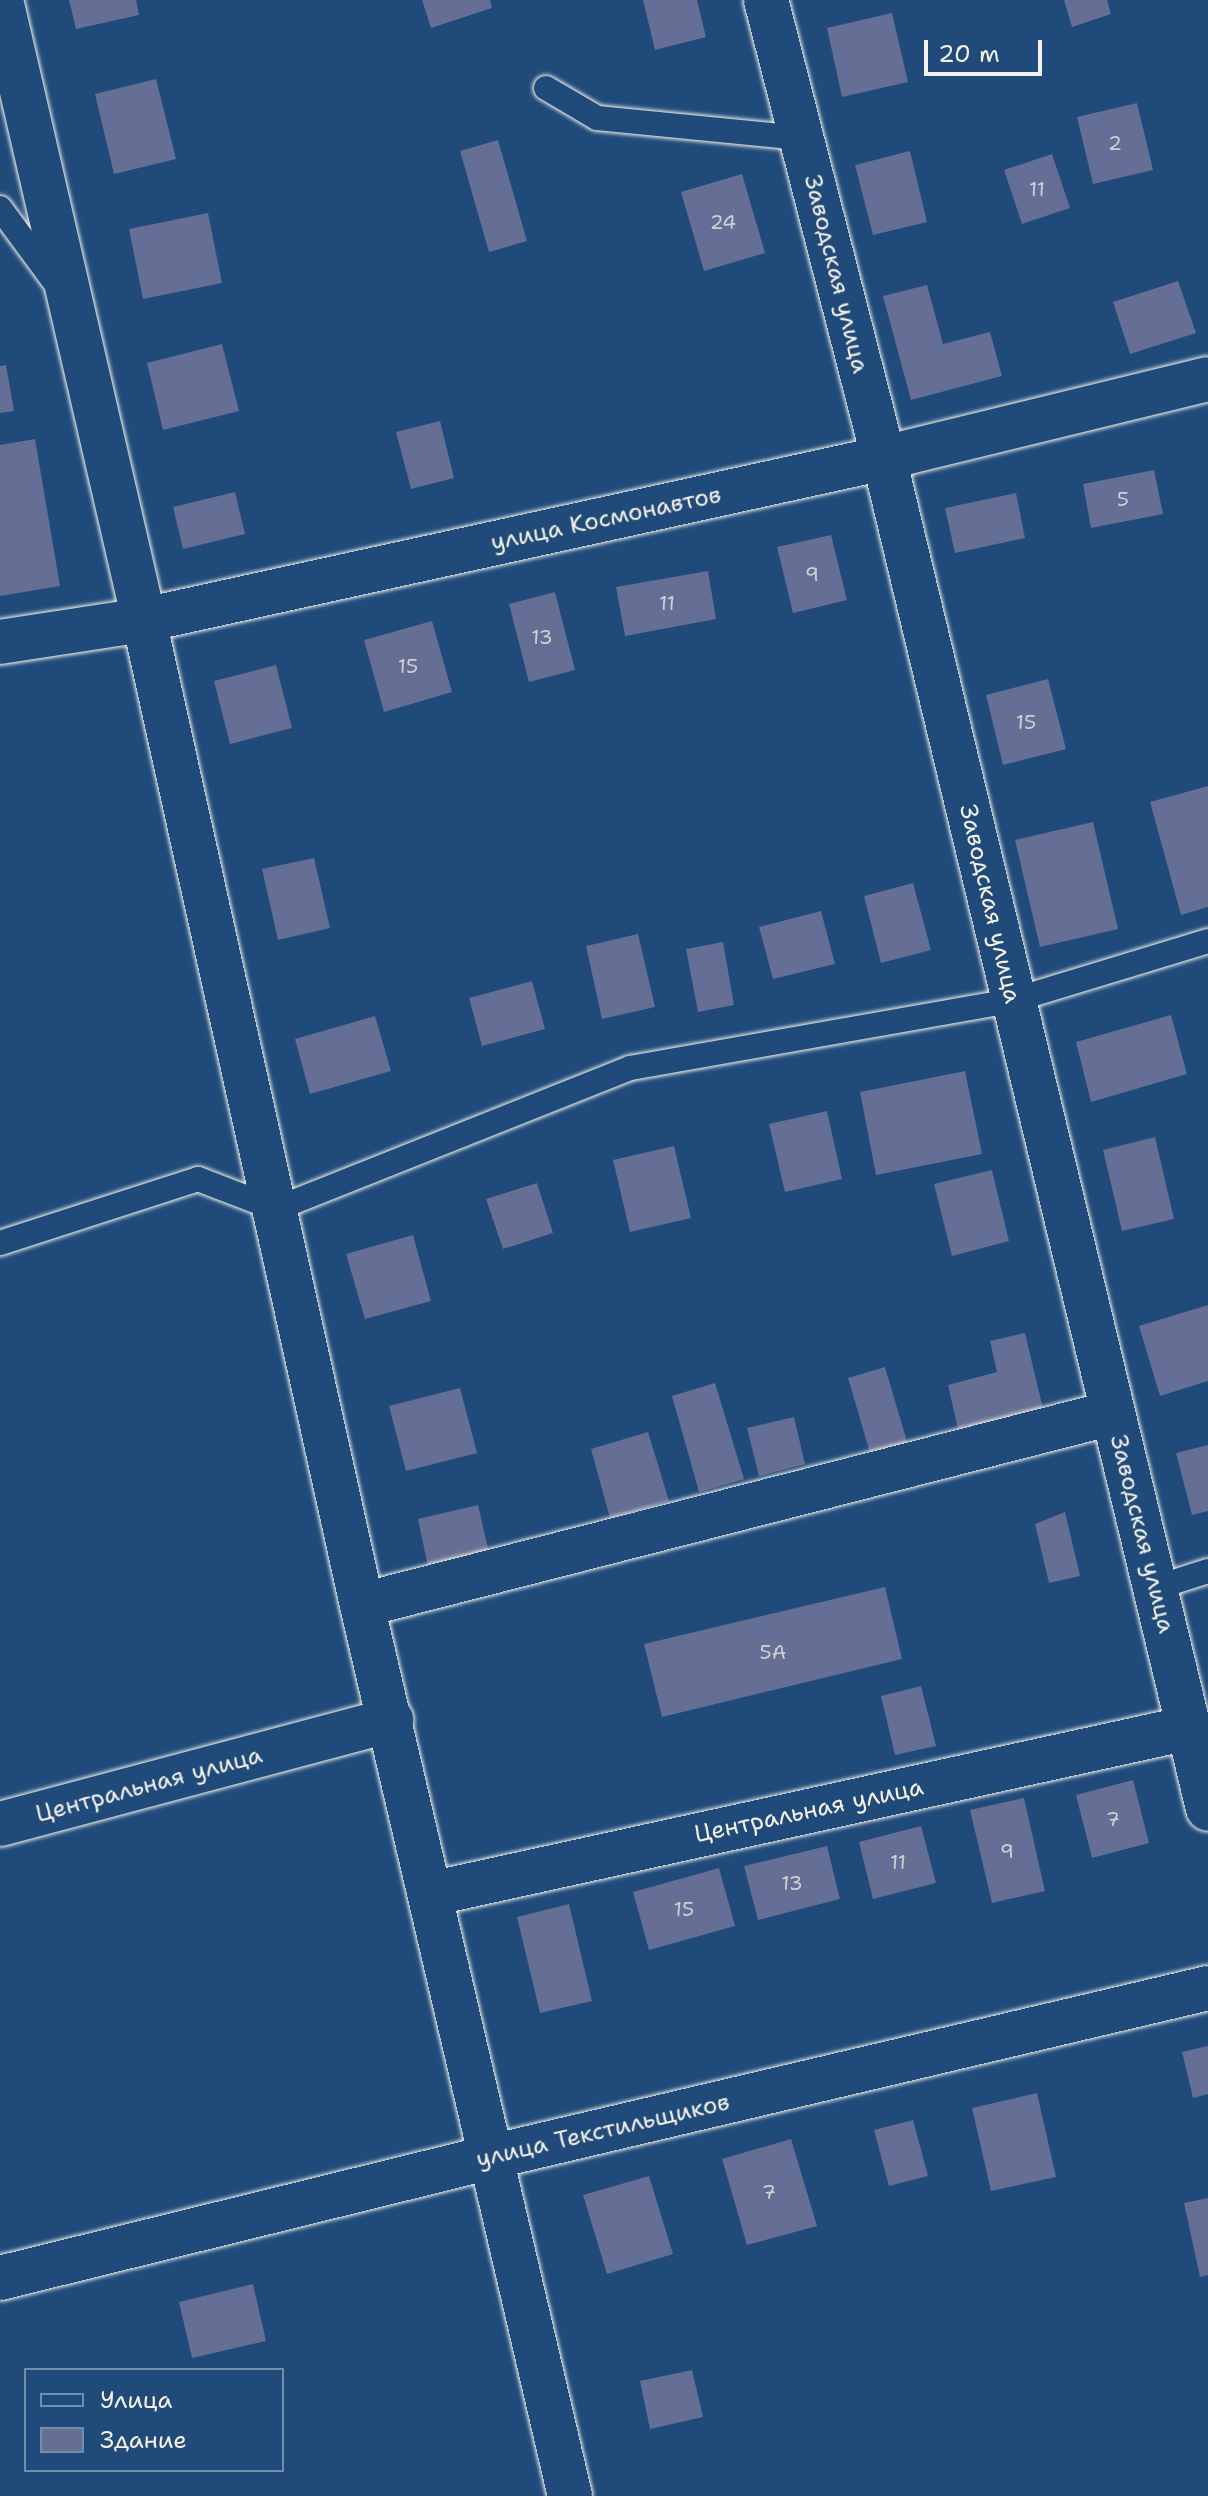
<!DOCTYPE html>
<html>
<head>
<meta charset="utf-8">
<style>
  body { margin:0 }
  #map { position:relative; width:1208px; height:2496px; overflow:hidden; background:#1f4a7a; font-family:"Shantell Sans",sans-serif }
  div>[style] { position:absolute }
  .building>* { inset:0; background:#656e94 }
  .roads { filter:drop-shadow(0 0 2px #f4f1e8) drop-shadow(0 0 2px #f4f1e8) }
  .service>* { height:24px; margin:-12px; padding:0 12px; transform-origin:12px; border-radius:12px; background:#1f4a7a }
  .minor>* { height:44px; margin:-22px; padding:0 22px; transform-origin:22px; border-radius:22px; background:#1f4a7a }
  span { translate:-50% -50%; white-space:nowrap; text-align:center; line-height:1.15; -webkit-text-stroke:6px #1f4a7a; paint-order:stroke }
  .number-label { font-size:20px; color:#d0d0d3 }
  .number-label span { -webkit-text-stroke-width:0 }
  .street-label { font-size:24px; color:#f4f1e8 }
  .legend { position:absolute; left:24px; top:2368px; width:260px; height:104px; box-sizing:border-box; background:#1f4a7a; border:2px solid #748da6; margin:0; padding:10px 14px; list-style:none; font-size:24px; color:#f4f1e8 }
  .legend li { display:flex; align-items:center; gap:16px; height:40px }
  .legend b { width:40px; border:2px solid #748da6 }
  .scale { position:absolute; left:924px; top:40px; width:118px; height:36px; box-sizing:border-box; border:4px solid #f4f1e8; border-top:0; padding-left:10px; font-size:24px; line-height:28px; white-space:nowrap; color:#f4f1e8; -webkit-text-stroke:6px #1f4a7a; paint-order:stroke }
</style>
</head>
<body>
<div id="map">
  <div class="building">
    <i style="clip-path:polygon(69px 0,136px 0,139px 15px,76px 29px)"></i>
    <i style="clip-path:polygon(422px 0,490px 0,492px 8px,431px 28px)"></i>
    <i style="clip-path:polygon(643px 0,697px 0,706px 37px,655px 50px)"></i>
    <i style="clip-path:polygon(1064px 0,1107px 0,1111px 14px,1072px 27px)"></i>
    <i style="clip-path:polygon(892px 13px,908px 82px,842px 97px,827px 28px)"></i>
    <i style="clip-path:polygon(156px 79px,176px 159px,114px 174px,95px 94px)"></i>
    <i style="clip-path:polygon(1137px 103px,1153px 170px,1093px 184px,1077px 117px)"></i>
    <i style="clip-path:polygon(498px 140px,527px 241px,489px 252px,460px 151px)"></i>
    <i style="clip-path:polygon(910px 151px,927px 222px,873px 235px,855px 165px)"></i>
    <i style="clip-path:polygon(1052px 154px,1070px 208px,1022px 224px,1004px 170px)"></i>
    <i style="clip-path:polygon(742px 174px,765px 253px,704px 271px,681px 192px)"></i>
    <i style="clip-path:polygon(208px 213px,222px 283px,143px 299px,129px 229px)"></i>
    <i style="clip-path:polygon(1178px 281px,1196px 333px,1130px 354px,1113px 302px)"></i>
    <i style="clip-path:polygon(927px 285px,943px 344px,990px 332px,1002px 376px,911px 400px,883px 296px)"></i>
    <i style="clip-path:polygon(222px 344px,239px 411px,163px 430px,147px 363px)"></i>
    <i style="clip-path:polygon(6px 365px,14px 411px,0 413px,0 366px)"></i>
    <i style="clip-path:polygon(440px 421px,454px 478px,411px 489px,396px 432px)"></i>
    <i style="clip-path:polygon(35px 439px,60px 586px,0 596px,0 445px)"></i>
    <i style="clip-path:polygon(1154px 470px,1163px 514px,1091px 528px,1083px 484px)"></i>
    <i style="clip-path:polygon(235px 492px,245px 534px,183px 549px,173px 507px)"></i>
    <i style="clip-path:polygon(1016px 493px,1025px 538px,955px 553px,945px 508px)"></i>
    <i style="clip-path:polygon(831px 535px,847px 600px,793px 613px,777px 547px)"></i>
    <i style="clip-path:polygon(708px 571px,716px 619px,625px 636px,616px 587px)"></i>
    <i style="clip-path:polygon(555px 592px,575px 670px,529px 682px,509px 604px)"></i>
    <i style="clip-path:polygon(432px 621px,452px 692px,384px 712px,364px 640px)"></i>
    <i style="clip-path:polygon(276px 665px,292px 728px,230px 744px,214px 681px)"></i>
    <i style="clip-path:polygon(1048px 679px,1066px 749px,1003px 765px,986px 695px)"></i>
    <i style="clip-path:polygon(1208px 786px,1208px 907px,1181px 915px,1150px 802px)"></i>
    <i style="clip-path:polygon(1093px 822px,1118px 929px,1040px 947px,1015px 840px)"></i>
    <i style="clip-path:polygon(314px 858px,330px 928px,278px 940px,262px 869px)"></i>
    <i style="clip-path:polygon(913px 883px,931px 950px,881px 963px,864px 896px)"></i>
    <i style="clip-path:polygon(821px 911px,835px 964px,773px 979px,759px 927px)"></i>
    <i style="clip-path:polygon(638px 934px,655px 1007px,602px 1019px,586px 946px)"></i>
    <i style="clip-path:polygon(723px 942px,734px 1005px,698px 1012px,686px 949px)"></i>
    <i style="clip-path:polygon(532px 981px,545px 1029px,482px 1046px,469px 998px)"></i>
    <i style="clip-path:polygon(1171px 1015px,1187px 1074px,1091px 1102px,1076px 1042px)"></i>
    <i style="clip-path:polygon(375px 1016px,391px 1071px,310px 1094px,295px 1039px)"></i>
    <i style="clip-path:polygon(965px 1071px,982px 1154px,876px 1175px,860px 1092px)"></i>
    <i style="clip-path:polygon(827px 1111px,842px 1179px,785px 1192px,769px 1124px)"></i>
    <i style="clip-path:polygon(1155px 1137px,1174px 1219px,1122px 1231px,1103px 1150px)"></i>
    <i style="clip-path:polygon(674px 1146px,691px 1218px,630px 1232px,613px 1160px)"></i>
    <i style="clip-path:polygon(992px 1170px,1009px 1241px,952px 1256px,934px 1184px)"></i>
    <i style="clip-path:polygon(537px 1183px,553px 1233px,503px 1249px,486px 1199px)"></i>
    <i style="clip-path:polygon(413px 1235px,431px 1301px,365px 1319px,346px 1254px)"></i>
    <i style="clip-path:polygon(1208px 1305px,1208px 1381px,1160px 1396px,1139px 1326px)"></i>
    <i style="clip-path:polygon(1025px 1333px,1043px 1409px,958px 1429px,948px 1385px,997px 1372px,990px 1341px)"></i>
    <i style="clip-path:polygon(885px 1367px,908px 1445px,871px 1456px,848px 1378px)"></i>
    <i style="clip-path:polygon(715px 1383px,744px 1479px,699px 1492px,672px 1396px)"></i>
    <i style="clip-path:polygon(460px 1388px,477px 1453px,406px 1471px,389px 1406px)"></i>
    <i style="clip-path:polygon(794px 1417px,805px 1464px,759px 1476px,747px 1428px)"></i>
    <i style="clip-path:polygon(648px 1432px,669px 1501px,610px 1518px,591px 1449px)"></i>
    <i style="clip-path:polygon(1208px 1445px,1208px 1511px,1192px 1515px,1176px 1453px)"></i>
    <i style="clip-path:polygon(478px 1505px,489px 1553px,428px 1567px,418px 1519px)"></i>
    <i style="clip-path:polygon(1065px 1512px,1080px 1576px,1049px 1583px,1035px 1524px)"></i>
    <i style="clip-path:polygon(885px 1587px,902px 1659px,662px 1717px,644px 1644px)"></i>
    <i style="clip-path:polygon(921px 1686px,936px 1746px,895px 1755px,881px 1696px)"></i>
    <i style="clip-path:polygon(1133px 1780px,1149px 1843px,1092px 1858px,1076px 1795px)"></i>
    <i style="clip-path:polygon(1024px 1798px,1045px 1891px,992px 1903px,970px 1810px)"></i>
    <i style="clip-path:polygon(921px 1826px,936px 1883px,873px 1899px,859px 1842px)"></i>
    <i style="clip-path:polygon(827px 1846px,840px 1899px,758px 1920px,744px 1866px)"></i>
    <i style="clip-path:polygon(719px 1868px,735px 1926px,649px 1950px,633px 1892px)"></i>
    <i style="clip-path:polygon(569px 1904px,592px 2001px,540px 2013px,517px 1917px)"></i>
    <i style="clip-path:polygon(1208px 2046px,1208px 2094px,1193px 2098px,1182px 2052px)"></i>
    <i style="clip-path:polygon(1037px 2093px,1056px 2177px,991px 2191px,972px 2108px)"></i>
    <i style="clip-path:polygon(913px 2120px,928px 2176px,889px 2186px,874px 2130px)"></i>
    <i style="clip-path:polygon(791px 2139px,817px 2226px,747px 2245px,722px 2159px)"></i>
    <i style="clip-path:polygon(649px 2176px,673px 2254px,607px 2274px,583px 2195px)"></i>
    <i style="clip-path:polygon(1208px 2198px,1208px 2275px,1200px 2277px,1184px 2203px)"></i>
    <i style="clip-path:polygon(253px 2284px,266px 2341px,192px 2358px,179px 2302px)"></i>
    <i style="clip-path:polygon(692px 2370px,703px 2417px,650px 2429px,640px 2381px)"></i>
  </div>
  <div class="roads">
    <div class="service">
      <i style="left:546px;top:88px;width:59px;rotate:30.5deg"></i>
      <i style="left:597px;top:118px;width:205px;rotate:5.6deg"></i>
      <i style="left:0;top:208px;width:94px;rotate:53.6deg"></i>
      <i style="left:0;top:1243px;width:208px;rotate:-17.9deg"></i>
      <i style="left:198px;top:1179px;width:84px;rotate:21deg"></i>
      <i style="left:276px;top:1209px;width:381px;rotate:-21.7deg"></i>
      <i style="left:630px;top:1068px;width:390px;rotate:-10deg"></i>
      <i style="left:1014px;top:1000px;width:203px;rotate:-16.9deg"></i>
      <i style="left:1155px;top:1588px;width:56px;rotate:-17.8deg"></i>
    </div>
    <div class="minor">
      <i style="left:1px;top:0;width:636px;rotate:77.01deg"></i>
      <i style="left:144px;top:620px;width:1009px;rotate:77.52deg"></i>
      <i style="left:362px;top:1605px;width:915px;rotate:76.86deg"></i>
      <i style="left:766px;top:0;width:473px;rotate:75.6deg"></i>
      <i style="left:884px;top:458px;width:1389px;rotate:76.51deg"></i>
      <i style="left:0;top:642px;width:146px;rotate:-8.7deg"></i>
      <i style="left:144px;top:620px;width:758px;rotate:-12.35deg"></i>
      <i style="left:884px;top:458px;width:333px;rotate:-13.7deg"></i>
      <i style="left:362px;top:1605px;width:774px;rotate:-14.36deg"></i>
      <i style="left:0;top:1824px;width:405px;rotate:-14.9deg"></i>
      <i style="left:430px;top:1894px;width:776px;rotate:-12.35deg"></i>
      <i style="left:0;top:2278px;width:506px;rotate:-13.84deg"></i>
      <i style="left:491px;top:2157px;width:737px;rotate:-13.26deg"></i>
    </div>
  </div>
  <div class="number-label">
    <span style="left:1115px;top:143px">2</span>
    <span style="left:1037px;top:189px">11</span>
    <span style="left:723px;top:222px">24</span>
    <span style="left:1123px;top:499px">5</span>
    <span style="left:812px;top:574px">9</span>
    <span style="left:667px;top:603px">11</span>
    <span style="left:542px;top:637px">13</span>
    <span style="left:408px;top:666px">15</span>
    <span style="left:1026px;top:722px">15</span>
    <span style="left:773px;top:1652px">5А</span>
    <span style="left:1113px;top:1819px">7</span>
    <span style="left:1007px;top:1851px">9</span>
    <span style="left:898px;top:1862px">11</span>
    <span style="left:792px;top:1883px">13</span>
    <span style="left:684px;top:1909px">15</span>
    <span style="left:769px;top:2192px">7</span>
  </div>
  <div class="street-label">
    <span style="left:836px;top:274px;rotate:76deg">Заводская улица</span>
    <span style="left:606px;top:519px;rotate:-12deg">улица Космонавтов</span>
    <span style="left:990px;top:904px;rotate:77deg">Заводская улица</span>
    <span style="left:1142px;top:1534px;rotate:76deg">Заводская улица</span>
    <span style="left:149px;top:1785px;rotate:-15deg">Центральная улица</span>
    <span style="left:809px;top:1811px;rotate:-12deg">Центральная улица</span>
    <span style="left:603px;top:2131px;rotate:-13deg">улица Текстильщиков</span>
  </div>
  <ul class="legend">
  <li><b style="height:10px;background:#1f4a7a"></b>Улица</li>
  <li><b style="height:22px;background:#656e94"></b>Здание</li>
  </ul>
  <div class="scale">20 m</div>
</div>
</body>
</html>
